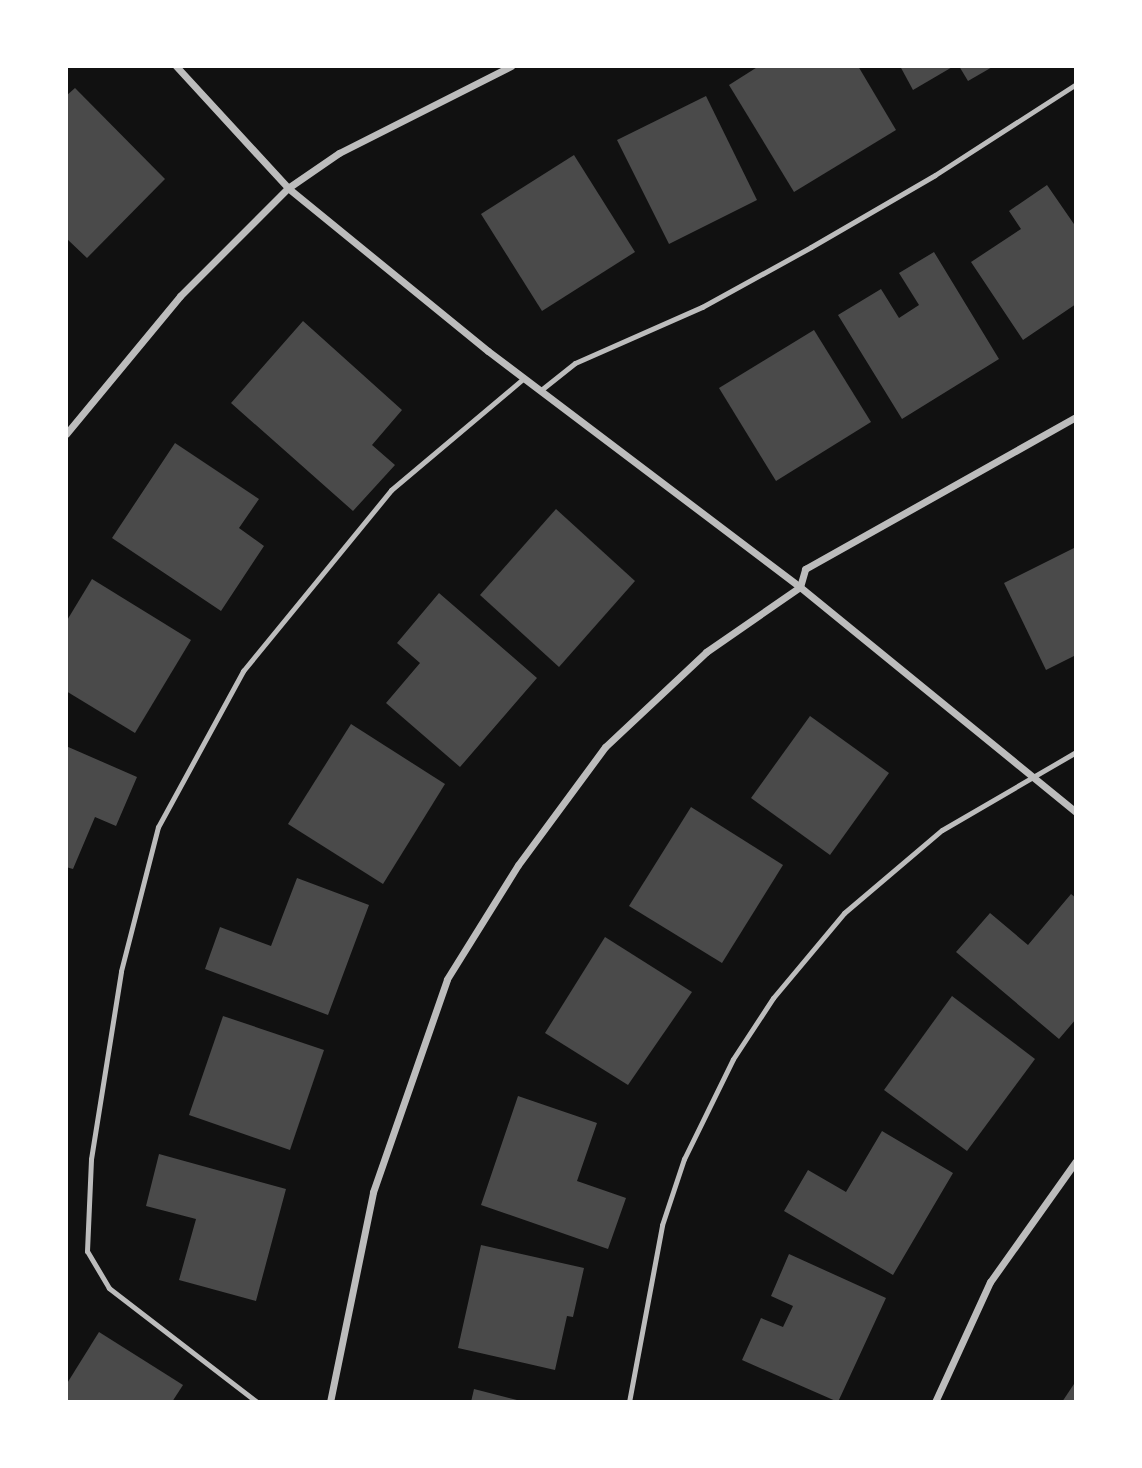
<!DOCTYPE html>
<html>
<head>
<meta charset="utf-8">
<style>
  body { margin:0 }
  #map { position:relative; width:1142px; height:1468px; overflow:hidden; background:#111; font-family:"IBM Plex Sans",sans-serif }
  div>[style] { position:absolute }
  .building>* { inset:0; background:#4a4a4a }
  .service>* { height:5px; margin:-2.5px; padding:0 2.5px; transform-origin:2.5px; border-radius:2.5px; background:#bcbcbc }
  .minor>* { height:7px; margin:-3.5px; padding:0 3.5px; transform-origin:3.5px; border-radius:3.5px; background:#bcbcbc }
  span { translate:-50% -50%; white-space:nowrap; text-align:center; line-height:1.15; -webkit-text-stroke:5px #fff; paint-order:stroke }
  .frame { position:absolute; inset:0; border:68px solid #fff; pointer-events:none }
</style>
</head>
<body>
<div id="map">
  <div class="building">
    <i style="clip-path:polygon(759px 66px,858px 66px,896px 130px,794px 192px,729px 85px)"></i>
    <i style="clip-path:polygon(900px 66px,954px 66px,913px 90px)"></i>
    <i style="clip-path:polygon(959px 66px,994px 66px,968px 81px)"></i>
    <i style="clip-path:polygon(75px 88px,165px 179px,87px 258px,66px 238px,66px 96px)"></i>
    <i style="clip-path:polygon(706px 96px,757px 200px,669px 244px,617px 140px)"></i>
    <i style="clip-path:polygon(574px 155px,635px 252px,542px 311px,481px 214px)"></i>
    <i style="clip-path:polygon(1047px 185px,1076px 227px,1076px 304px,1023px 340px,971px 262px,1021px 229px,1009px 211px)"></i>
    <i style="clip-path:polygon(934px 252px,999px 359px,902px 419px,838px 315px,881px 289px,899px 318px,919px 305px,899px 273px)"></i>
    <i style="clip-path:polygon(303px 321px,402px 410px,372px 445px,395px 465px,353px 511px,231px 403px)"></i>
    <i style="clip-path:polygon(814px 330px,871px 422px,776px 481px,719px 388px)"></i>
    <i style="clip-path:polygon(175px 443px,259px 499px,239px 528px,264px 546px,221px 611px,112px 538px)"></i>
    <i style="clip-path:polygon(556px 509px,635px 581px,559px 667px,480px 595px)"></i>
    <i style="clip-path:polygon(1076px 547px,1076px 655px,1046px 670px,1004px 583px)"></i>
    <i style="clip-path:polygon(92px 579px,191px 640px,135px 733px,66px 691px,66px 622px)"></i>
    <i style="clip-path:polygon(439px 593px,537px 678px,460px 767px,386px 703px,420px 663px,397px 643px)"></i>
    <i style="clip-path:polygon(810px 716px,889px 773px,830px 855px,751px 798px)"></i>
    <i style="clip-path:polygon(351px 724px,445px 784px,383px 884px,288px 824px)"></i>
    <i style="clip-path:polygon(66px 746px,137px 777px,116px 826px,95px 817px,73px 869px,66px 867px)"></i>
    <i style="clip-path:polygon(691px 807px,783px 865px,722px 963px,629px 906px)"></i>
    <i style="clip-path:polygon(297px 878px,369px 905px,328px 1015px,205px 969px,220px 927px,271px 946px)"></i>
    <i style="clip-path:polygon(1071px 894px,1076px 898px,1076px 1019px,1059px 1039px,956px 952px,990px 913px,1028px 945px)"></i>
    <i style="clip-path:polygon(605px 937px,692px 992px,628px 1085px,545px 1033px)"></i>
    <i style="clip-path:polygon(952px 996px,1035px 1059px,967px 1151px,884px 1090px)"></i>
    <i style="clip-path:polygon(223px 1016px,324px 1050px,290px 1150px,189px 1115px)"></i>
    <i style="clip-path:polygon(518px 1096px,597px 1123px,577px 1181px,626px 1198px,608px 1249px,481px 1205px)"></i>
    <i style="clip-path:polygon(882px 1131px,953px 1173px,893px 1275px,784px 1211px,808px 1170px,846px 1192px)"></i>
    <i style="clip-path:polygon(159px 1154px,286px 1189px,256px 1301px,179px 1280px,196px 1219px,146px 1206px)"></i>
    <i style="clip-path:polygon(481px 1245px,584px 1268px,573px 1317px,567px 1316px,555px 1370px,458px 1348px)"></i>
    <i style="clip-path:polygon(789px 1254px,886px 1298px,838px 1402px,742px 1360px,761px 1318px,783px 1327px,793px 1306px,771px 1296px)"></i>
    <i style="clip-path:polygon(99px 1332px,183px 1385px,172px 1402px,66px 1402px,66px 1385px)"></i>
    <i style="clip-path:polygon(1076px 1381px,1076px 1402px,1062px 1402px)"></i>
    <i style="clip-path:polygon(474px 1389px,521px 1401px,520px 1402px,471px 1402px)"></i>
  </div>
  <div class="service">
    <i style="left:541px;top:390px;width:43px;rotate:-38.5deg"></i>
    <i style="left:575px;top:363px;width:139px;rotate:-23.8deg"></i>
    <i style="left:702px;top:307px;width:124px;rotate:-28.8deg"></i>
    <i style="left:811px;top:247px;width:143px;rotate:-30.1deg"></i>
    <i style="left:935px;top:175px;width:168px;rotate:-32.8deg"></i>
    <i style="left:257px;top:1402px;width:187px;rotate:-142.4deg"></i>
    <i style="left:109px;top:1288px;width:43px;rotate:-120.7deg"></i>
    <i style="left:87px;top:1251px;width:92px;rotate:-87.5deg"></i>
    <i style="left:91px;top:1159px;width:190px;rotate:-80.9deg"></i>
    <i style="left:121px;top:971px;width:149px;rotate:-75.6deg"></i>
    <i style="left:158px;top:827px;width:178px;rotate:-61.4deg"></i>
    <i style="left:243px;top:671px;width:234px;rotate:-50.7deg"></i>
    <i style="left:391px;top:490px;width:174px;rotate:-40.1deg"></i>
    <i style="left:629px;top:1402px;width:180px;rotate:-79.4deg"></i>
    <i style="left:662px;top:1225px;width:70px;rotate:-71.6deg"></i>
    <i style="left:684px;top:1159px;width:111px;rotate:-63.9deg"></i>
    <i style="left:733px;top:1059px;width:73px;rotate:-56.7deg"></i>
    <i style="left:773px;top:998px;width:111px;rotate:-50.1deg"></i>
    <i style="left:844px;top:913px;width:128px;rotate:-40.3deg"></i>
    <i style="left:942px;top:830px;width:155px;rotate:-30.2deg"></i>
  </div>
  <div class="minor">
    <i style="left:176px;top:66px;width:166px;rotate:47.4deg"></i>
    <i style="left:288px;top:188px;width:258px;rotate:39.2deg"></i>
    <i style="left:488px;top:351px;width:391px;rotate:37.1deg"></i>
    <i style="left:800px;top:587px;width:356px;rotate:39.2deg"></i>
    <i style="left:66px;top:434px;width:179px;rotate:-50.4deg"></i>
    <i style="left:180px;top:296px;width:153px;rotate:-45deg"></i>
    <i style="left:288px;top:188px;width:62px;rotate:-34.5deg"></i>
    <i style="left:339px;top:153px;width:193px;rotate:-26.8deg"></i>
    <i style="left:330px;top:1402px;width:214px;rotate:-78.4deg"></i>
    <i style="left:373px;top:1192px;width:225px;rotate:-70.8deg"></i>
    <i style="left:447px;top:979px;width:134px;rotate:-58.1deg"></i>
    <i style="left:518px;top:865px;width:147px;rotate:-53.6deg"></i>
    <i style="left:605px;top:747px;width:139px;rotate:-43.2deg"></i>
    <i style="left:706px;top:652px;width:114px;rotate:-34.7deg"></i>
    <i style="left:800px;top:587px;width:19px;rotate:-74deg"></i>
    <i style="left:805px;top:569px;width:311px;rotate:-29.3deg"></i>
    <i style="left:935px;top:1402px;width:132px;rotate:-65.4deg"></i>
    <i style="left:990px;top:1282px;width:148px;rotate:-54.6deg"></i>
  </div>
  <div class="frame"></div>
</div>
</body>
</html>
